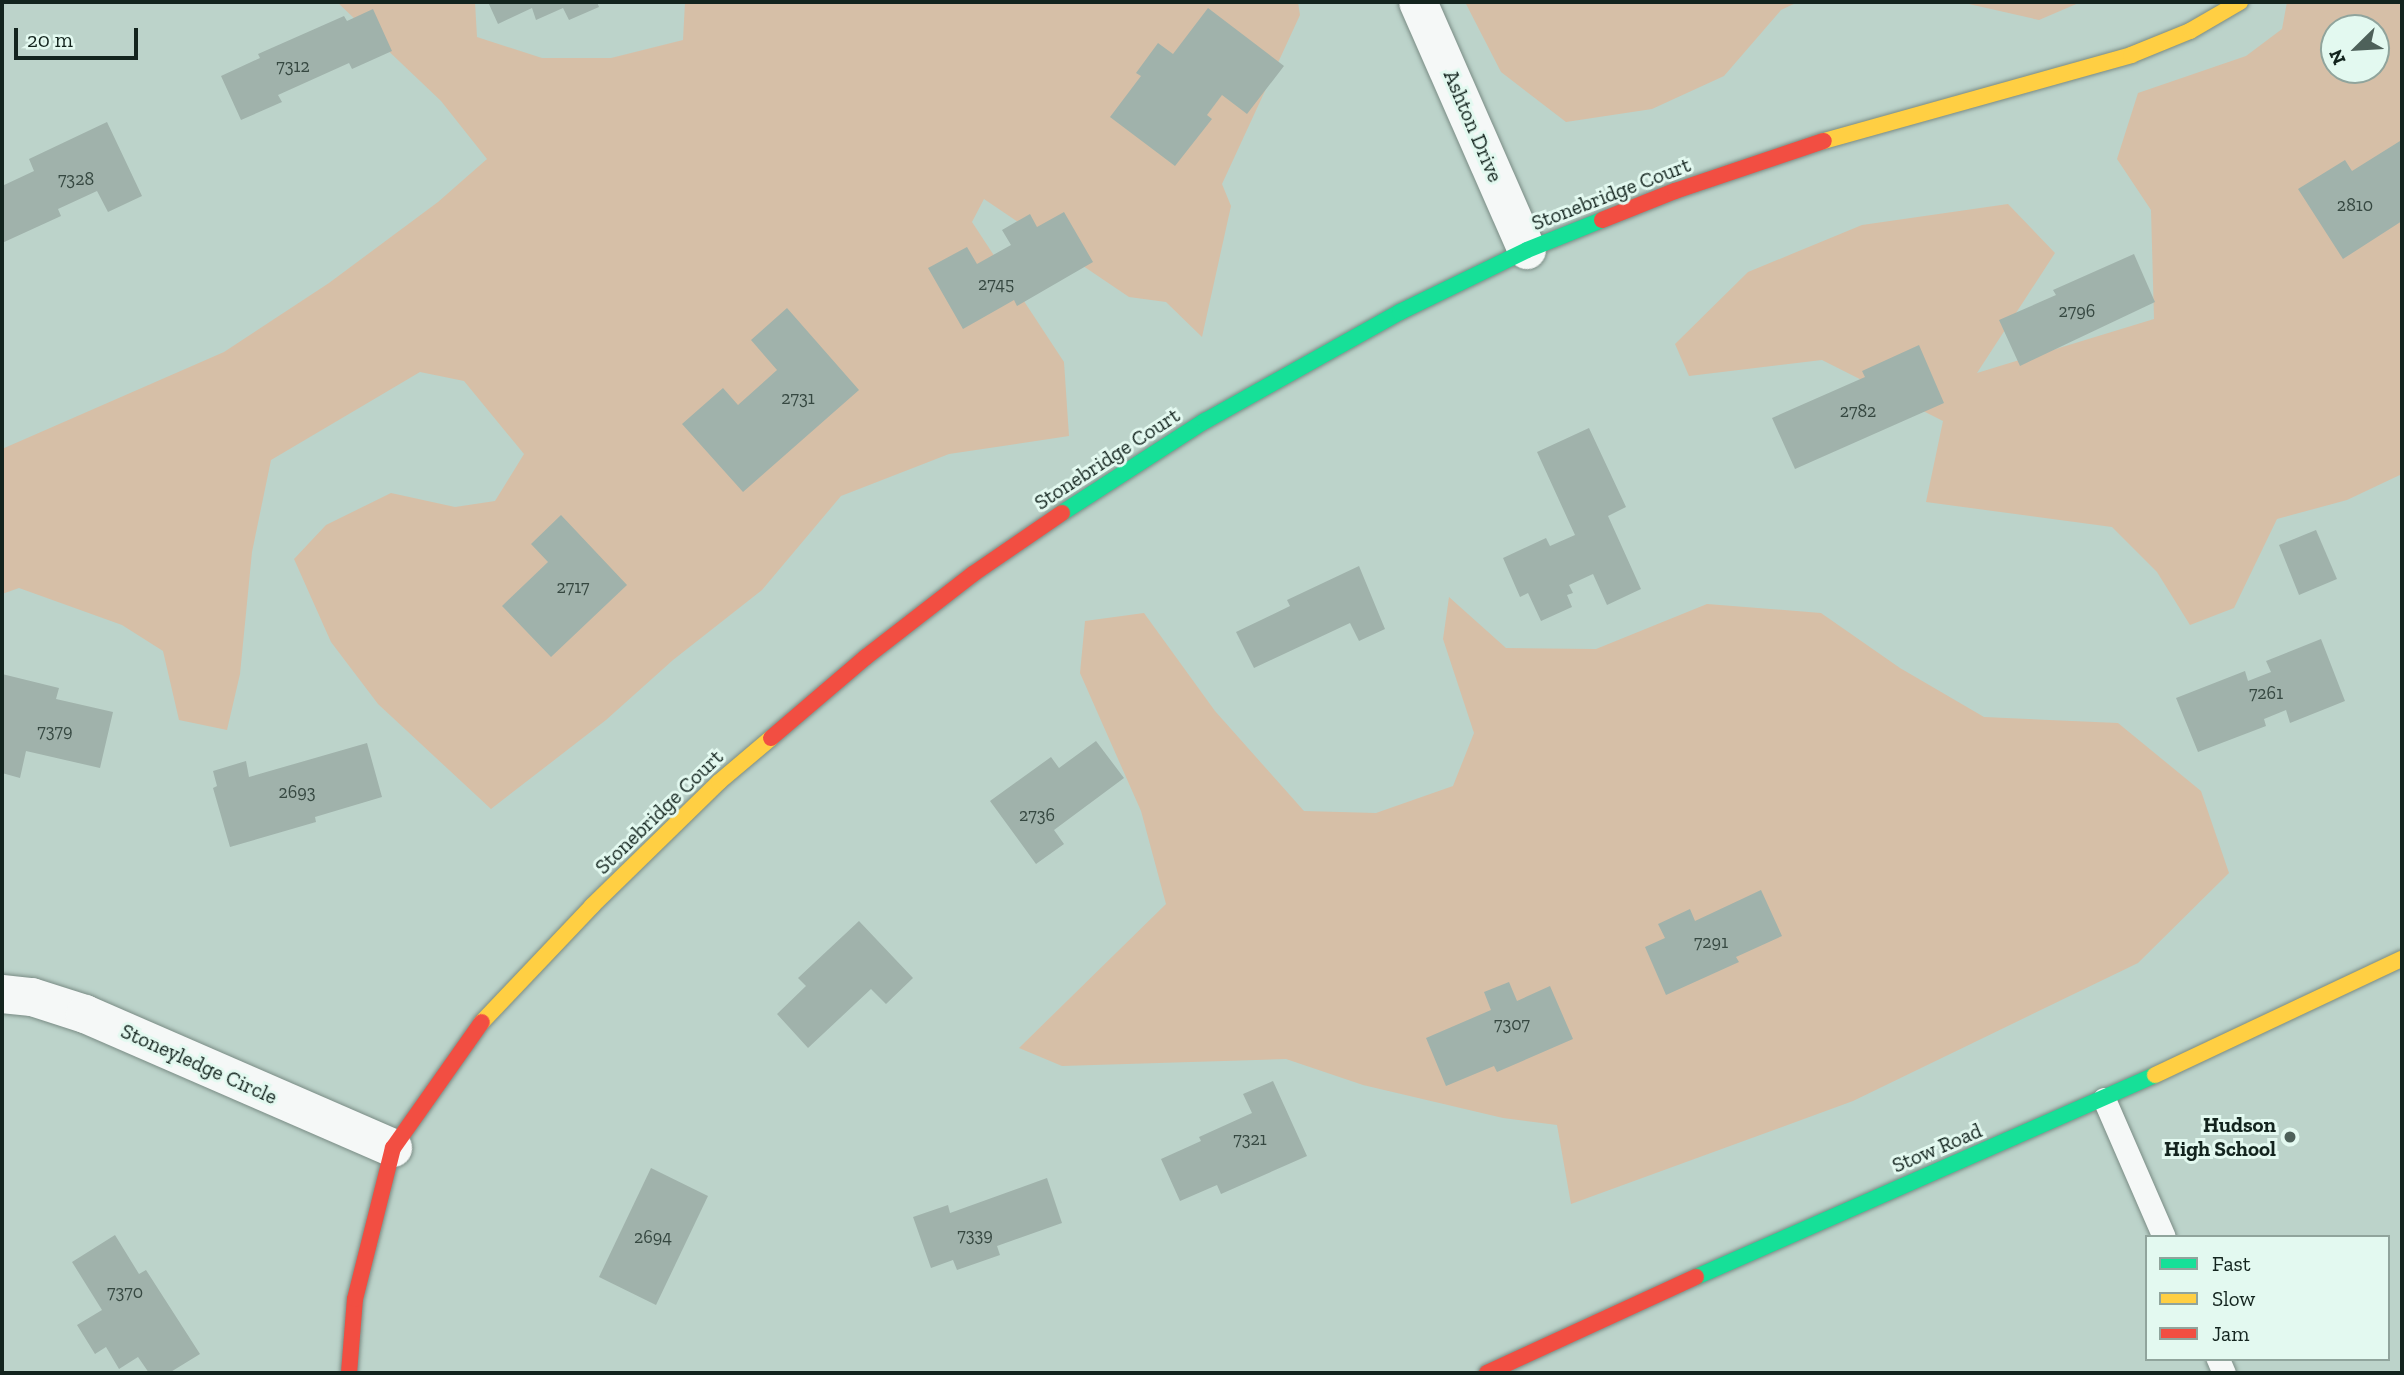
<!DOCTYPE html>
<html>
<head>
<meta charset="utf-8">
<style>
  body { margin:0 }
  #map { position:relative; width:2404px; height:1375px; overflow:hidden; background:#bcd3ca; font-family:"Zilla Slab",serif }
  div>[style] { position:absolute }
  .green>* { inset:0; background:#d6bfa7 }
  .building>* { inset:0; background:#a0b2ab }
  .roads { filter:drop-shadow(0 0 2px #798b84) drop-shadow(0 0 2px #798b84) }
  .lane>* { height:23px; margin:-11.5px; padding:0 11.5px; transform-origin:11.5px; border-radius:11.5px; background:#f5f8f7 }
  .street>* { height:38px; margin:-19px; padding:0 19px; transform-origin:19px; border-radius:19px; background:#f5f8f7 }
  .fast>* { height:16px; margin:-8px; padding:0 8px; transform-origin:8px; border-radius:8px; background:#16e098 }
  .slow>* { height:16px; margin:-8px; padding:0 8px; transform-origin:8px; border-radius:8px; background:#ffcf43 }
  .jam>* { height:16px; margin:-8px; padding:0 8px; transform-origin:8px; border-radius:8px; background:#f24e42 }
  .dots>* { width:19px; height:19px; translate:-50% -50%; box-sizing:border-box; border:4px solid #e3f9f0; border-radius:50% }
  span { translate:-50% -50%; white-space:nowrap; text-align:center; line-height:1.15; -webkit-text-stroke:6px #e3f9f0; paint-order:stroke }
  .number-label { font-size:18px; color:#364841 }
  .number-label span { -webkit-text-stroke-width:0 }
  .street-label { font-size:21px; color:#13241e }
  .poi-label { font-size:21px; color:#13241e; font-weight:700 }
  .right { translate:-100% -50%; text-align:right }
  .frame { position:absolute; inset:0; border:4px solid #13241e; pointer-events:none }
  .legend { position:absolute; left:2145px; top:1235px; width:245px; height:126px; box-sizing:border-box; background:#e3f9f0; border:2px solid #90a49c; margin:0; padding:9px 12px; list-style:none; font-size:21px; color:#13241e }
  .legend li { display:flex; align-items:center; gap:14px; height:35px }
  .legend b { width:35px; border:2px solid #90a49c }
  .north { position:absolute; left:2320px; top:14px; width:70px; height:70px; box-sizing:border-box; background:#e3f9f0; border:2px solid #90a49c; border-radius:50%; rotate:246deg; font-size:19px; font-weight:700; line-height:28px; text-align:center; color:#13241e }
  .north::after { content:''; display:block; margin:auto; width:24px; height:32px; background:#4e615a; clip-path:polygon(50% 0,100% 100%,50% 72%,0 100%) }
  .scale { position:absolute; left:14px; top:28px; width:124px; height:32px; box-sizing:border-box; border:4px solid #13241e; border-top:0; padding-left:9px; font-size:21px; line-height:24px; white-space:nowrap; color:#13241e; -webkit-text-stroke:5px #e3f9f0; paint-order:stroke }
</style>
</head>
<body>
<div id="map">
  <div class="green">
    <i style="clip-path:polygon(337px 2px,475px 2px,477px 37px,542px 58px,611px 58px,683px 40px,685px 2px,1298px 2px,1300px 15px,1222px 184px,1231px 206px,1202px 337px,1166px 302px,1129px 297px,984px 199px,972px 222px,1064px 362px,1069px 436px,949px 454px,841px 496px,762px 590px,673px 660px,606px 720px,491px 809px,378px 704px,331px 642px,294px 559px,326px 525px,391px 493px,455px 507px,495px 501px,524px 454px,464px 381px,420px 372px,271px 460px,252px 552px,240px 674px,227px 730px,179px 720px,163px 651px,122px 625px,19px 588px,2px 594px,2px 449px,224px 352px,329px 283px,438px 202px,487px 159px,441px 101px)"></i>
    <i style="clip-path:polygon(1465px 2px,1798px 2px,1781px 10px,1724px 76px,1652px 109px,1566px 122px,1501px 72px)"></i>
    <i style="clip-path:polygon(1960px 2px,2081px 2px,2039px 20px)"></i>
    <i style="clip-path:polygon(evenodd,2287px 2px,2402px 2px,2402px 474px,2347px 500px,2277px 519px,2234px 608px,2190px 625px,2157px 572px,2112px 527px,1926px 502px,1943px 421px,1822px 360px,1689px 376px,1675px 344px,1748px 272px,1862px 225px,2008px 204px,2055px 253px,1977px 373px,2154px 319px,2151px 210px,2117px 159px,2138px 93px,2246px 56px,2282px 29px,2287px 2px,2334px 28px,2376px 28px,2376px 70px,2334px 70px,2334px 28px)"></i>
    <i style="clip-path:polygon(1449px 597px,1506px 648px,1596px 649px,1707px 604px,1821px 613px,1900px 668px,1984px 717px,2118px 723px,2201px 791px,2229px 873px,2138px 963px,1853px 1101px,1571px 1204px,1557px 1125px,1503px 1118px,1363px 1085px,1286px 1059px,1062px 1066px,1019px 1048px,1166px 904px,1141px 811px,1080px 673px,1085px 621px,1144px 613px,1215px 711px,1304px 811px,1376px 813px,1453px 786px,1474px 733px,1443px 639px)"></i>
  </div>
  <div class="building">
    <i style="clip-path:polygon(488px 2px,597px 2px,599px 7px,569px 20px,563px 8px,536px 20px,532px 8px,498px 24px)"></i>
    <i style="clip-path:polygon(1208px 8px,1284px 66px,1247px 114px,1222px 95px,1207px 115px,1212px 119px,1175px 166px,1110px 117px,1141px 76px,1136px 73px,1158px 43px,1173px 54px)"></i>
    <i style="clip-path:polygon(373px 9px,392px 51px,352px 69px,349px 63px,278px 95px,282px 102px,241px 120px,221px 76px,260px 58px,258px 54px,344px 16px,347px 21px)"></i>
    <i style="clip-path:polygon(107px 122px,142px 196px,108px 212px,97px 191px,58px 209px,61px 216px,2px 243px,2px 186px,34px 171px,29px 159px)"></i>
    <i style="clip-path:polygon(2400px 141px,2402px 221px,2343px 259px,2298px 189px,2345px 160px,2352px 171px)"></i>
    <i style="clip-path:polygon(1064px 212px,1093px 262px,1017px 306px,1014px 300px,963px 329px,928px 268px,967px 247px,977px 264px,1011px 245px,1002px 230px,1030px 214px,1037px 227px)"></i>
    <i style="clip-path:polygon(2134px 254px,2155px 302px,2020px 366px,1999px 320px,2056px 295px,2053px 290px)"></i>
    <i style="clip-path:polygon(787px 308px,859px 390px,743px 492px,682px 424px,723px 388px,738px 405px,777px 370px,751px 340px)"></i>
    <i style="clip-path:polygon(1919px 345px,1944px 403px,1795px 469px,1772px 418px,1865px 377px,1862px 371px)"></i>
    <i style="clip-path:polygon(1589px 428px,1626px 507px,1608px 516px,1641px 589px,1607px 605px,1593px 574px,1569px 585px,1573px 593px,1567px 595px,1572px 607px,1541px 621px,1528px 593px,1520px 597px,1503px 558px,1546px 538px,1550px 546px,1575px 535px,1537px 452px)"></i>
    <i style="clip-path:polygon(561px 515px,627px 585px,551px 657px,502px 606px,548px 562px,531px 544px)"></i>
    <i style="clip-path:polygon(2316px 530px,2337px 579px,2299px 595px,2279px 545px)"></i>
    <i style="clip-path:polygon(1359px 566px,1385px 629px,1359px 641px,1350px 623px,1254px 668px,1236px 632px,1290px 606px,1287px 600px)"></i>
    <i style="clip-path:polygon(2321px 639px,2345px 701px,2290px 723px,2286px 710px,2264px 719px,2266px 726px,2198px 752px,2176px 698px,2245px 671px,2248px 681px,2271px 672px,2266px 661px)"></i>
    <i style="clip-path:polygon(2px 674px,59px 688px,56px 699px,113px 712px,100px 768px,26px 751px,20px 778px,2px 773px)"></i>
    <i style="clip-path:polygon(1096px 741px,1124px 778px,1054px 830px,1064px 844px,1036px 864px,990px 801px,1051px 757px,1059px 768px)"></i>
    <i style="clip-path:polygon(367px 743px,382px 797px,315px 817px,316px 822px,230px 847px,213px 788px,217px 786px,213px 771px,246px 761px,249px 777px)"></i>
    <i style="clip-path:polygon(1761px 890px,1782px 936px,1736px 957px,1739px 962px,1666px 995px,1645px 947px,1665px 938px,1658px 924px,1690px 909px,1695px 921px)"></i>
    <i style="clip-path:polygon(859px 921px,913px 978px,886px 1004px,871px 989px,808px 1048px,777px 1014px,806px 986px,798px 978px)"></i>
    <i style="clip-path:polygon(1509px 982px,1517px 1001px,1550px 986px,1573px 1039px,1497px 1072px,1494px 1066px,1446px 1086px,1426px 1038px,1491px 1010px,1484px 992px)"></i>
    <i style="clip-path:polygon(1273px 1081px,1307px 1156px,1221px 1194px,1217px 1185px,1180px 1201px,1161px 1159px,1201px 1141px,1199px 1137px,1252px 1113px,1243px 1094px)"></i>
    <i style="clip-path:polygon(651px 1168px,708px 1196px,656px 1305px,599px 1277px)"></i>
    <i style="clip-path:polygon(1047px 1178px,1062px 1223px,997px 1246px,1000px 1255px,957px 1270px,953px 1260px,931px 1268px,913px 1217px,948px 1205px,950px 1213px)"></i>
    <i style="clip-path:polygon(115px 1235px,139px 1274px,146px 1270px,200px 1354px,169px 1373px,149px 1373px,138px 1357px,119px 1369px,106px 1347px,95px 1354px,77px 1325px,102px 1310px,72px 1262px)"></i>
  </div>
  <div class="roads">
    <div class="lane">
      <i style="left:2104px;top:1099px;width:150px;rotate:66.5deg"></i>
      <i style="left:2218px;top:1359px;width:15px;rotate:67deg"></i>
    </div>
    <div class="street">
      <i style="left:1418px;top:2px;width:271px;rotate:66.3deg"></i>
      <i style="left:2px;top:994px;width:30px;rotate:6deg"></i>
      <i style="left:32px;top:997px;width:56px;rotate:17.8deg"></i>
      <i style="left:85px;top:1014px;width:336px;rotate:23.5deg"></i>
    </div>
    <div class="fast">
      <i style="left:1062px;top:513px;width:170px;rotate:-32.8deg"></i>
      <i style="left:1205px;top:421px;width:223px;rotate:-29.2deg"></i>
      <i style="left:1400px;top:312px;width:141px;rotate:-26deg"></i>
      <i style="left:1527px;top:250px;width:81px;rotate:-21.8deg"></i>
      <i style="left:1696px;top:1277px;width:501px;rotate:-23.75deg"></i>
    </div>
    <div class="slow">
      <i style="left:1824px;top:141px;width:319px;rotate:-15.6deg"></i>
      <i style="left:2131px;top:55px;width:64px;rotate:-22.1deg"></i>
      <i style="left:2190px;top:31px;width:58px;rotate:-30.1deg"></i>
      <i style="left:482px;top:1022px;width:160px;rotate:-46.5deg"></i>
      <i style="left:592px;top:906px;width:177px;rotate:-44.3deg"></i>
      <i style="left:719px;top:782px;width:68px;rotate:-40.2deg"></i>
      <i style="left:2155px;top:1075px;width:273px;rotate:-25.2deg"></i>
    </div>
    <div class="jam">
      <i style="left:1602px;top:220px;width:79px;rotate:-21.7deg"></i>
      <i style="left:1675px;top:191px;width:157px;rotate:-18.6deg"></i>
      <i style="left:771px;top:738px;width:125px;rotate:-40.5deg"></i>
      <i style="left:866px;top:657px;width:135px;rotate:-37.8deg"></i>
      <i style="left:973px;top:574px;width:108px;rotate:-34.4deg"></i>
      <i style="left:349px;top:1373px;width:74px;rotate:-85.4deg"></i>
      <i style="left:355px;top:1299px;width:156px;rotate:-75.9deg"></i>
      <i style="left:393px;top:1148px;width:154px;rotate:-54.8deg"></i>
      <i style="left:1487px;top:1373px;width:230px;rotate:-24.7deg"></i>
    </div>
  </div>
  <div class="dots">
    <i style="left:2290px;top:1137px;background:#4e615a"></i>
  </div>
  <div class="number-label">
    <span style="left:293px;top:66px">7312</span>
    <span style="left:76px;top:179px">7328</span>
    <span style="left:2355px;top:205px">2810</span>
    <span style="left:996px;top:284px">2745</span>
    <span style="left:2077px;top:311px">2796</span>
    <span style="left:798px;top:398px">2731</span>
    <span style="left:1858px;top:411px">2782</span>
    <span style="left:573px;top:587px">2717</span>
    <span style="left:2266px;top:693px">7261</span>
    <span style="left:55px;top:731px">7379</span>
    <span style="left:297px;top:792px">2693</span>
    <span style="left:1037px;top:815px">2736</span>
    <span style="left:1711px;top:942px">7291</span>
    <span style="left:1512px;top:1024px">7307</span>
    <span style="left:1250px;top:1139px">7321</span>
    <span style="left:975px;top:1235px">7339</span>
    <span style="left:653px;top:1237px">2694</span>
    <span style="left:125px;top:1292px">7370</span>
  </div>
  <div class="street-label">
    <span style="left:1473px;top:126px;rotate:67deg">Ashton Drive</span>
    <span style="left:1611px;top:194px;rotate:-21deg">Stonebridge Court</span>
    <span style="left:1107px;top:459px;rotate:-33deg">Stonebridge Court</span>
    <span style="left:659px;top:812px;rotate:-44deg">Stonebridge Court</span>
    <span style="left:199px;top:1064px;rotate:24deg">Stoneyledge Circle</span>
    <span style="left:1937px;top:1148px;rotate:-23deg">Stow Road</span>
  </div>
  <div class="poi-label">
    <span class="right" style="left:2276px;top:1137px">Hudson<br>High School</span>
  </div>
  <div class="frame"></div>
  <ul class="legend">
  <li><b style="height:9px;background:#16e098"></b>Fast</li>
  <li><b style="height:9px;background:#ffcf43"></b>Slow</li>
  <li><b style="height:9px;background:#f24e42"></b>Jam</li>
  </ul>
  <div class="north">N</div>
  <div class="scale">20 m</div>
</div>
</body>
</html>
